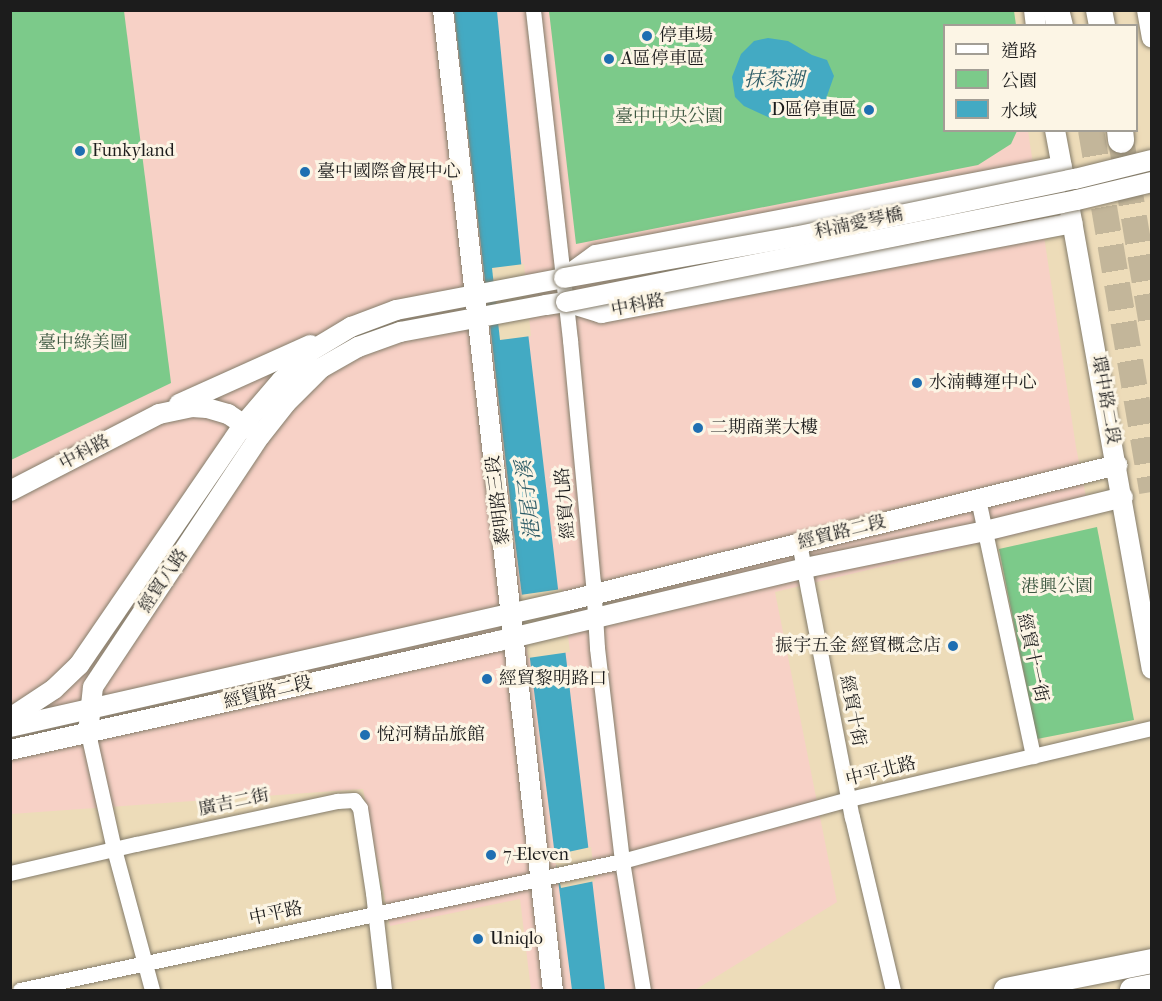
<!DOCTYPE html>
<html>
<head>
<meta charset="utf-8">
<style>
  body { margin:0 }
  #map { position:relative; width:1162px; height:1001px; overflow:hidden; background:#eddcb9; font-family:"IM FELL French Canon","Noto Serif TC",serif }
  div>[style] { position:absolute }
  .built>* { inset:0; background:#f7d1c6 }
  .green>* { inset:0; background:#7cca8a }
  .water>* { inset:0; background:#43aac3 }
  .pier>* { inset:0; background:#eddcb9 }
  .trunk-tunnel>* { height:26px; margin-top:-13px; transform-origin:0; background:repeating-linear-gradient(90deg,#c3b69a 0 26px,transparent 0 39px) }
  .roads { filter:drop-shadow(0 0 2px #847c6a) drop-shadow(0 0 2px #847c6a) }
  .minor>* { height:15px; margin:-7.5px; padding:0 7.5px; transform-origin:7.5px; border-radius:7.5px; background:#fff }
  .tertiary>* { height:20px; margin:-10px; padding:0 10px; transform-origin:10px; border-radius:10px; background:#fff }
  .primary>* { height:24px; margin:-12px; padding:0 12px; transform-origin:12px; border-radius:12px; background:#fff }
  .trunk>* { height:26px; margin:-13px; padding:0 13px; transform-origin:13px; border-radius:13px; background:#fff }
  .bridges { filter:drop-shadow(0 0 2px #847c6a) drop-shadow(0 0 2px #847c6a) }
  .tertiary-bridge>* { height:20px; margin:-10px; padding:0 10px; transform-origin:10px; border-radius:10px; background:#fff }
  .dots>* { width:16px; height:16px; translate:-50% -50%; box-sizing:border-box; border:3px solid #fcf5e5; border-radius:50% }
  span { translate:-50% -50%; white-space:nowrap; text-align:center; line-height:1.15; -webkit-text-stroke:6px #fcf5e5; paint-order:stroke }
  .poi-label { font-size:18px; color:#1c1c1c }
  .left { translate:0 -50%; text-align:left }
  .right { translate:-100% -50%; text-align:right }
  .park-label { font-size:18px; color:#3e5942 }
  .street-label { font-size:18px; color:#1c1c1c }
  .water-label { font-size:20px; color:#2e5c67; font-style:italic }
  .frame { position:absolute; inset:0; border:12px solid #1c1c1c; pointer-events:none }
  .legend { position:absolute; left:943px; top:24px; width:195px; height:108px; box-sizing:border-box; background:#fcf5e5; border:2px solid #a29e95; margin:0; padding:8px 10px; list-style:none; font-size:18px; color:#1c1c1c }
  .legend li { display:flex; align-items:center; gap:12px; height:30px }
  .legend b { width:30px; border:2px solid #a29e95 }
</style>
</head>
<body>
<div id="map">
  <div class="built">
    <i style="clip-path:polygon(11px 11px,1008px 11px,944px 26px,944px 130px,1028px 131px,1076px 447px,1090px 517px,775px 592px,837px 902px,695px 990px,531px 990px,520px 899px,390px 926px,363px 789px,11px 814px)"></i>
  </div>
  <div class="green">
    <i style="clip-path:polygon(11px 10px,124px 11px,171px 383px,11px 460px)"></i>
    <i style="clip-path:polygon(549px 11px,1014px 11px,1016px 25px,944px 26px,944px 130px,1017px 131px,1011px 144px,978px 165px,576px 244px)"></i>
    <i style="clip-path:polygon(1097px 527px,1134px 720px,1037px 739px,999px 549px)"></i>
  </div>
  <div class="water">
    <i style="clip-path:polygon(454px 11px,497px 11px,527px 324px,605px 990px,572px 990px,513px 525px)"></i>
    <i style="clip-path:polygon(768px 38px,788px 41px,812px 55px,827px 60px,834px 76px,821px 113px,770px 118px,744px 106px,735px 97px,732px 77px,741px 54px,754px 41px)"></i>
  </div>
  <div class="pier">
    <i style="clip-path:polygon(524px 264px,531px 336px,500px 340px,492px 268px)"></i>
    <i style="clip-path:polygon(562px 589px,570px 652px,528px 658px,520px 595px)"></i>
    <i style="clip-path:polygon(591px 847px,595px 881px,561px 888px,554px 855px)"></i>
  </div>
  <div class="trunk-tunnel">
    <i style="left:1091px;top:130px;width:367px;rotate:80.4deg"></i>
    <i style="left:1121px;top:140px;width:188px;rotate:80.5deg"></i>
  </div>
  <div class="roads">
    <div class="minor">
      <i style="left:533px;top:10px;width:332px;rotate:83.6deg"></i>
      <i style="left:570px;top:340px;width:243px;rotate:84.6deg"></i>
      <i style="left:593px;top:582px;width:66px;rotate:86.5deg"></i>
      <i style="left:597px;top:648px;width:214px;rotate:83.3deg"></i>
      <i style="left:622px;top:861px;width:131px;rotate:80.8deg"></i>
      <i style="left:978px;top:499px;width:263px;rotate:77.9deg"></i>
      <i style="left:799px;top:543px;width:279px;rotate:79.1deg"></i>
      <i style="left:852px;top:817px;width:178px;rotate:76.7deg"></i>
      <i style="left:88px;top:733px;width:119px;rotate:77.4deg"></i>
      <i style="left:114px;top:849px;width:146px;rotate:74.9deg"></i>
      <i style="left:10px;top:873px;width:129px;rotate:-13deg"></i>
      <i style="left:136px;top:844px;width:206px;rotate:-12.1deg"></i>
      <i style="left:337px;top:801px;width:17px;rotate:-3deg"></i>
      <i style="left:354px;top:800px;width:10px;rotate:53deg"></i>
      <i style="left:360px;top:808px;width:86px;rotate:81.3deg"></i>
      <i style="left:373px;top:893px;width:98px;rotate:83.5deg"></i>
      <i style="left:20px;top:990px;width:616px;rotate:-12.09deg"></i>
      <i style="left:622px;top:861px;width:235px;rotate:-15.3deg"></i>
      <i style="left:849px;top:799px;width:311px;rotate:-13.2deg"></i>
    </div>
    <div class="tertiary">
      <i style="left:443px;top:10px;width:986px;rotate:83.6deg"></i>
      <i style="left:1034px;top:10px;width:16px;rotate:83deg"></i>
      <i style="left:1147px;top:10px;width:28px;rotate:80deg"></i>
      <i style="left:1055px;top:130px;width:49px;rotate:79.4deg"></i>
      <i style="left:1070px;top:210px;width:466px;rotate:79.9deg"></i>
      <i style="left:179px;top:404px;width:144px;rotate:-24.2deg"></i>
      <i style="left:10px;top:491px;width:168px;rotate:-27.3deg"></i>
      <i style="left:159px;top:414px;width:34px;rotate:-12deg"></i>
      <i style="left:192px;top:407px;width:15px;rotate:4deg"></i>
      <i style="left:207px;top:408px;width:22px;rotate:16deg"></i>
      <i style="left:228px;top:414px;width:30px;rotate:34deg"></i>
      <i style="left:10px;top:718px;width:53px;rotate:-33.4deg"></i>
      <i style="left:54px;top:689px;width:35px;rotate:-44deg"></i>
      <i style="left:79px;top:665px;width:292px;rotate:-55.6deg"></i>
      <i style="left:244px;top:424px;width:57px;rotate:-49.3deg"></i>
      <i style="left:281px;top:381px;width:42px;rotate:-45deg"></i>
      <i style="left:311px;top:351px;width:47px;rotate:-31deg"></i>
      <i style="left:351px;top:327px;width:48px;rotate:-20.7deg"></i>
      <i style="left:396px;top:310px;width:171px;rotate:-10.8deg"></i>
      <i style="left:564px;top:278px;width:39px;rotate:-36deg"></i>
      <i style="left:596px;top:255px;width:474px;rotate:-10.8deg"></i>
      <i style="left:10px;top:727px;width:571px;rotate:-12.75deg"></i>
      <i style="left:567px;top:601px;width:567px;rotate:-13.89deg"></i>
      <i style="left:88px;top:733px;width:46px;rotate:-83.8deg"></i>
      <i style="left:93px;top:687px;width:301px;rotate:-56.4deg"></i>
      <i style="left:260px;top:436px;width:42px;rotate:-51.8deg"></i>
      <i style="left:286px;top:403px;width:49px;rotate:-45deg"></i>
      <i style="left:321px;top:368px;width:43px;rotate:-29.6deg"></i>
      <i style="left:358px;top:347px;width:45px;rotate:-19.7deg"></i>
      <i style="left:400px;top:332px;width:148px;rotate:-10.5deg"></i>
      <i style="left:546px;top:305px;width:20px;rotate:-9deg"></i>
      <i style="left:566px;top:302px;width:37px;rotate:17deg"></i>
      <i style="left:601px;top:313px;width:480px;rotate:-10.8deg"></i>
      <i style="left:10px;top:750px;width:501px;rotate:-12.57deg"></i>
      <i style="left:499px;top:641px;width:315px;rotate:-13.4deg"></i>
      <i style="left:805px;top:568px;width:184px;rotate:-11.6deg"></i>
      <i style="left:985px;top:531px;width:142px;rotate:-13.8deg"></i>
    </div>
    <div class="primary">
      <i style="left:1006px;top:990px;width:149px;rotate:-11.2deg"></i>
      <i style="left:1132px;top:990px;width:20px;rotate:-11deg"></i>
    </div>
    <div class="trunk">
      <i style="left:1056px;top:10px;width:16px;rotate:76deg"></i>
      <i style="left:1099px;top:10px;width:16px;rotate:79deg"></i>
      <i style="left:1120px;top:130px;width:10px;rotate:84deg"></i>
    </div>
  </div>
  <div class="bridges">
    <div class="tertiary-bridge">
      <i style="left:564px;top:278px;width:234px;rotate:-10.1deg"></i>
      <i style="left:794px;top:237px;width:287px;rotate:-11.7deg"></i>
      <i style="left:1075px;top:179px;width:79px;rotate:-13.9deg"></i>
      <i style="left:566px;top:302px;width:521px;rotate:-11.29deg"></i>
      <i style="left:1077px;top:200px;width:77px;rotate:-13.5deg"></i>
    </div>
  </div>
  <div class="dots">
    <i style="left:647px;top:36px;background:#1f6fb2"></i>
    <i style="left:609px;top:59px;background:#1f6fb2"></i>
    <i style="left:869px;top:110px;background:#1f6fb2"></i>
    <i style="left:80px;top:151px;background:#1f6fb2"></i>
    <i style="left:305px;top:172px;background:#1f6fb2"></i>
    <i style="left:917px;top:383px;background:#1f6fb2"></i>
    <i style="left:698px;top:428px;background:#1f6fb2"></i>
    <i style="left:953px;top:646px;background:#1f6fb2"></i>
    <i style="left:487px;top:679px;background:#1f6fb2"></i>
    <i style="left:365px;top:735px;background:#1f6fb2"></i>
    <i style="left:491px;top:855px;background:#1f6fb2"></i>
    <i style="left:478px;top:939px;background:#1f6fb2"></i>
  </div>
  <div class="poi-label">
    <span class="left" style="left:659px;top:36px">停車場</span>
    <span class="left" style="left:621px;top:59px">A區停車區</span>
    <span class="right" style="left:857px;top:110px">D區停車區</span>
    <span class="left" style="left:92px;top:151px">Funkyland</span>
    <span class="left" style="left:317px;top:172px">臺中國際會展中心</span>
    <span class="left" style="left:929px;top:383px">水湳轉運中心</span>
    <span class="left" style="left:710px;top:428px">二期商業大樓</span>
    <span class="right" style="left:941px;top:646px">振宇五金 經貿概念店</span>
    <span class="left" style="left:499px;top:679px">經貿黎明路口</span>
    <span class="left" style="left:377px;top:735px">悅河精品旅館</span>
    <span class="left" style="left:503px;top:855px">7-Eleven</span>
    <span class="left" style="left:490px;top:939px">Uniqlo</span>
  </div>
  <div class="park-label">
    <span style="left:669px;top:117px">臺中中央公園</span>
    <span style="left:83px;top:343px">臺中綠美圖</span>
    <span style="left:1057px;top:587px">港興公園</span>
  </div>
  <div class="street-label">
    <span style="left:859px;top:224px;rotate:-12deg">科湳愛琴橋</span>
    <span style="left:638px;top:306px;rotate:-11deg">中科路</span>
    <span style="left:1105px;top:400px;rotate:80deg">環中路二段</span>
    <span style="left:85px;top:453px;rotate:-28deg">中科路</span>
    <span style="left:499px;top:500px;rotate:-97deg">黎明路三段</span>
    <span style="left:566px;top:503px;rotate:-95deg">經貿九路</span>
    <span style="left:842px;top:533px;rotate:-14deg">經貿路二段</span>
    <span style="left:164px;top:581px;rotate:-56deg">經貿八路</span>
    <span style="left:1032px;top:658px;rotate:78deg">經貿十一街</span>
    <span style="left:268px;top:693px;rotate:-13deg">經貿路二段</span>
    <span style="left:852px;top:711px;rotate:79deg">經貿十街</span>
    <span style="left:881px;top:772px;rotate:-14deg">中平北路</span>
    <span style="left:234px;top:803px;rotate:-12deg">廣吉二街</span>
    <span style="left:276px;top:914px;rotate:-12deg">中平路</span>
  </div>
  <div class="water-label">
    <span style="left:774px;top:79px">抹茶湖</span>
    <span style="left:528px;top:500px;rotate:-97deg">港尾子溪</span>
  </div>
  <div class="frame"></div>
  <ul class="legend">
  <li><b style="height:8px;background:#fff"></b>道路</li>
  <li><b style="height:16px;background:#7cca8a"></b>公園</li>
  <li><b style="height:16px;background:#43aac3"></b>水域</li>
  </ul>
</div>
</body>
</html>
